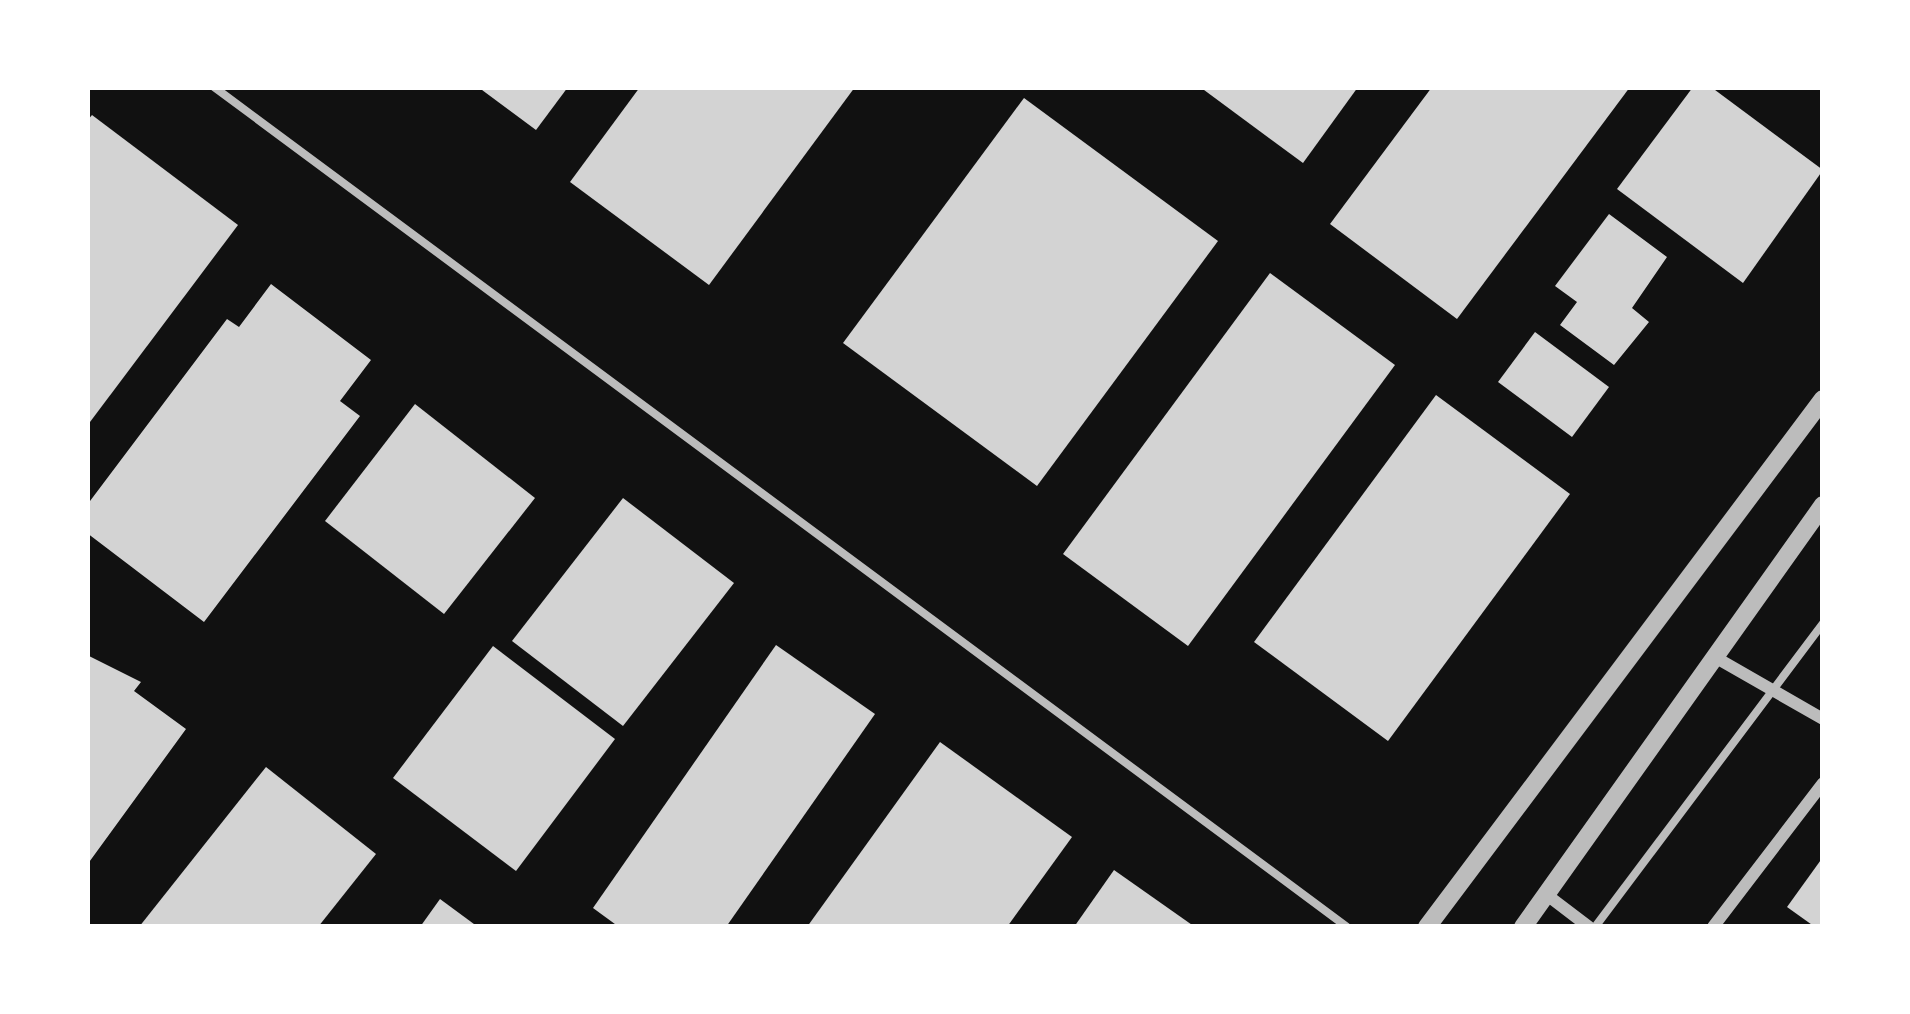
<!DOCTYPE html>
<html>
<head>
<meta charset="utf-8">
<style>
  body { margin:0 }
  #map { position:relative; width:1910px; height:1014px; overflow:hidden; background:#111; font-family:"Archivo Narrow",sans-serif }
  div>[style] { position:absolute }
  .building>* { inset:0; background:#d3d3d3 }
  .service>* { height:8px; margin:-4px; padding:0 4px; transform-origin:4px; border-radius:4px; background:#bcbcbc }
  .minor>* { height:12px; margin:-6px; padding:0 6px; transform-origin:6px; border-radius:6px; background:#bcbcbc }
  .tertiary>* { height:18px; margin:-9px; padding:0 9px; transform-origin:9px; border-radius:9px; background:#bcbcbc }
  span { translate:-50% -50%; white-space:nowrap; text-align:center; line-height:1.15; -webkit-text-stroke:10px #fff; paint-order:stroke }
  .frame { position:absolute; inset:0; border:90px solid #fff; pointer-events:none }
</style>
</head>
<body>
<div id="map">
  <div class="building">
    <i style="clip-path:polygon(478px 87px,568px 87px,536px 130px)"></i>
    <i style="clip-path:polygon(640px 87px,855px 87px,709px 285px,570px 182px)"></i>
    <i style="clip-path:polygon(1200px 87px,1358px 87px,1303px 163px)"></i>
    <i style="clip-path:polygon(1432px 87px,1630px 87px,1457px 319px,1330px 224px)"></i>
    <i style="clip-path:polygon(1693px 87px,1711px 87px,1823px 170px,1743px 283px,1617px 189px)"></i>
    <i style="clip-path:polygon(1024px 98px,1218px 241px,1037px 486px,843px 343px)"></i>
    <i style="clip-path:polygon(92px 115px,238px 225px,87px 426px,87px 121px)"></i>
    <i style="clip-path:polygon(1609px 214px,1667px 257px,1632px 308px,1649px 322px,1614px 365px,1560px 325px,1577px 302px,1555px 286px)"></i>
    <i style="clip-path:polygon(1270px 273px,1395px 365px,1188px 646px,1063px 554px)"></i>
    <i style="clip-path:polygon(271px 284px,371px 360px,340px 401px,360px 416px,204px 622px,87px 533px,87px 505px,227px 319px,239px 327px)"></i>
    <i style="clip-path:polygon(1535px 332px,1609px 387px,1572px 437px,1498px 382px)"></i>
    <i style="clip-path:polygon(1436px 395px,1570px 494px,1388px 741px,1254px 642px)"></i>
    <i style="clip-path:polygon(415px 404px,535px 498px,444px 614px,325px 521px)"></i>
    <i style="clip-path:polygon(623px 498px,734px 583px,623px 726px,512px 641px)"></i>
    <i style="clip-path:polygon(776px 645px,875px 714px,726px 927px,619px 927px,593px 908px)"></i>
    <i style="clip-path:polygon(493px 646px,615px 739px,516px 871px,393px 778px)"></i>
    <i style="clip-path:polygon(87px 655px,141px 682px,134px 691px,186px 729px,87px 865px)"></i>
    <i style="clip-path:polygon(940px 742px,1072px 837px,1007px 927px,807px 927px)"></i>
    <i style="clip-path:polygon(266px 767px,376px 854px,318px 927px,139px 927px)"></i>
    <i style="clip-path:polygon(1823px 857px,1823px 927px,1815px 927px,1787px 907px)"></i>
    <i style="clip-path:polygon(1114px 870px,1195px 927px,1074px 927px)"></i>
    <i style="clip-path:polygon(440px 899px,478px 927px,420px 927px)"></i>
  </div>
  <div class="service">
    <i style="left:214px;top:87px;width:1410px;rotate:36.55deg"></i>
    <i style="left:1595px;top:927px;width:380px;rotate:-53.1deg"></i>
  </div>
  <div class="minor">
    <i style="left:1713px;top:656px;width:127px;rotate:29.8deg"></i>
    <i style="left:1547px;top:895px;width:53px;rotate:37.3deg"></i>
    <i style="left:1713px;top:927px;width:181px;rotate:-52.6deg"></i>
  </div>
  <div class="tertiary">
    <i style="left:1427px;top:927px;width:660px;rotate:-53.13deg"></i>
    <i style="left:1523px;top:927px;width:518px;rotate:-54.59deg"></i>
  </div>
  <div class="frame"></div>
</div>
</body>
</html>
